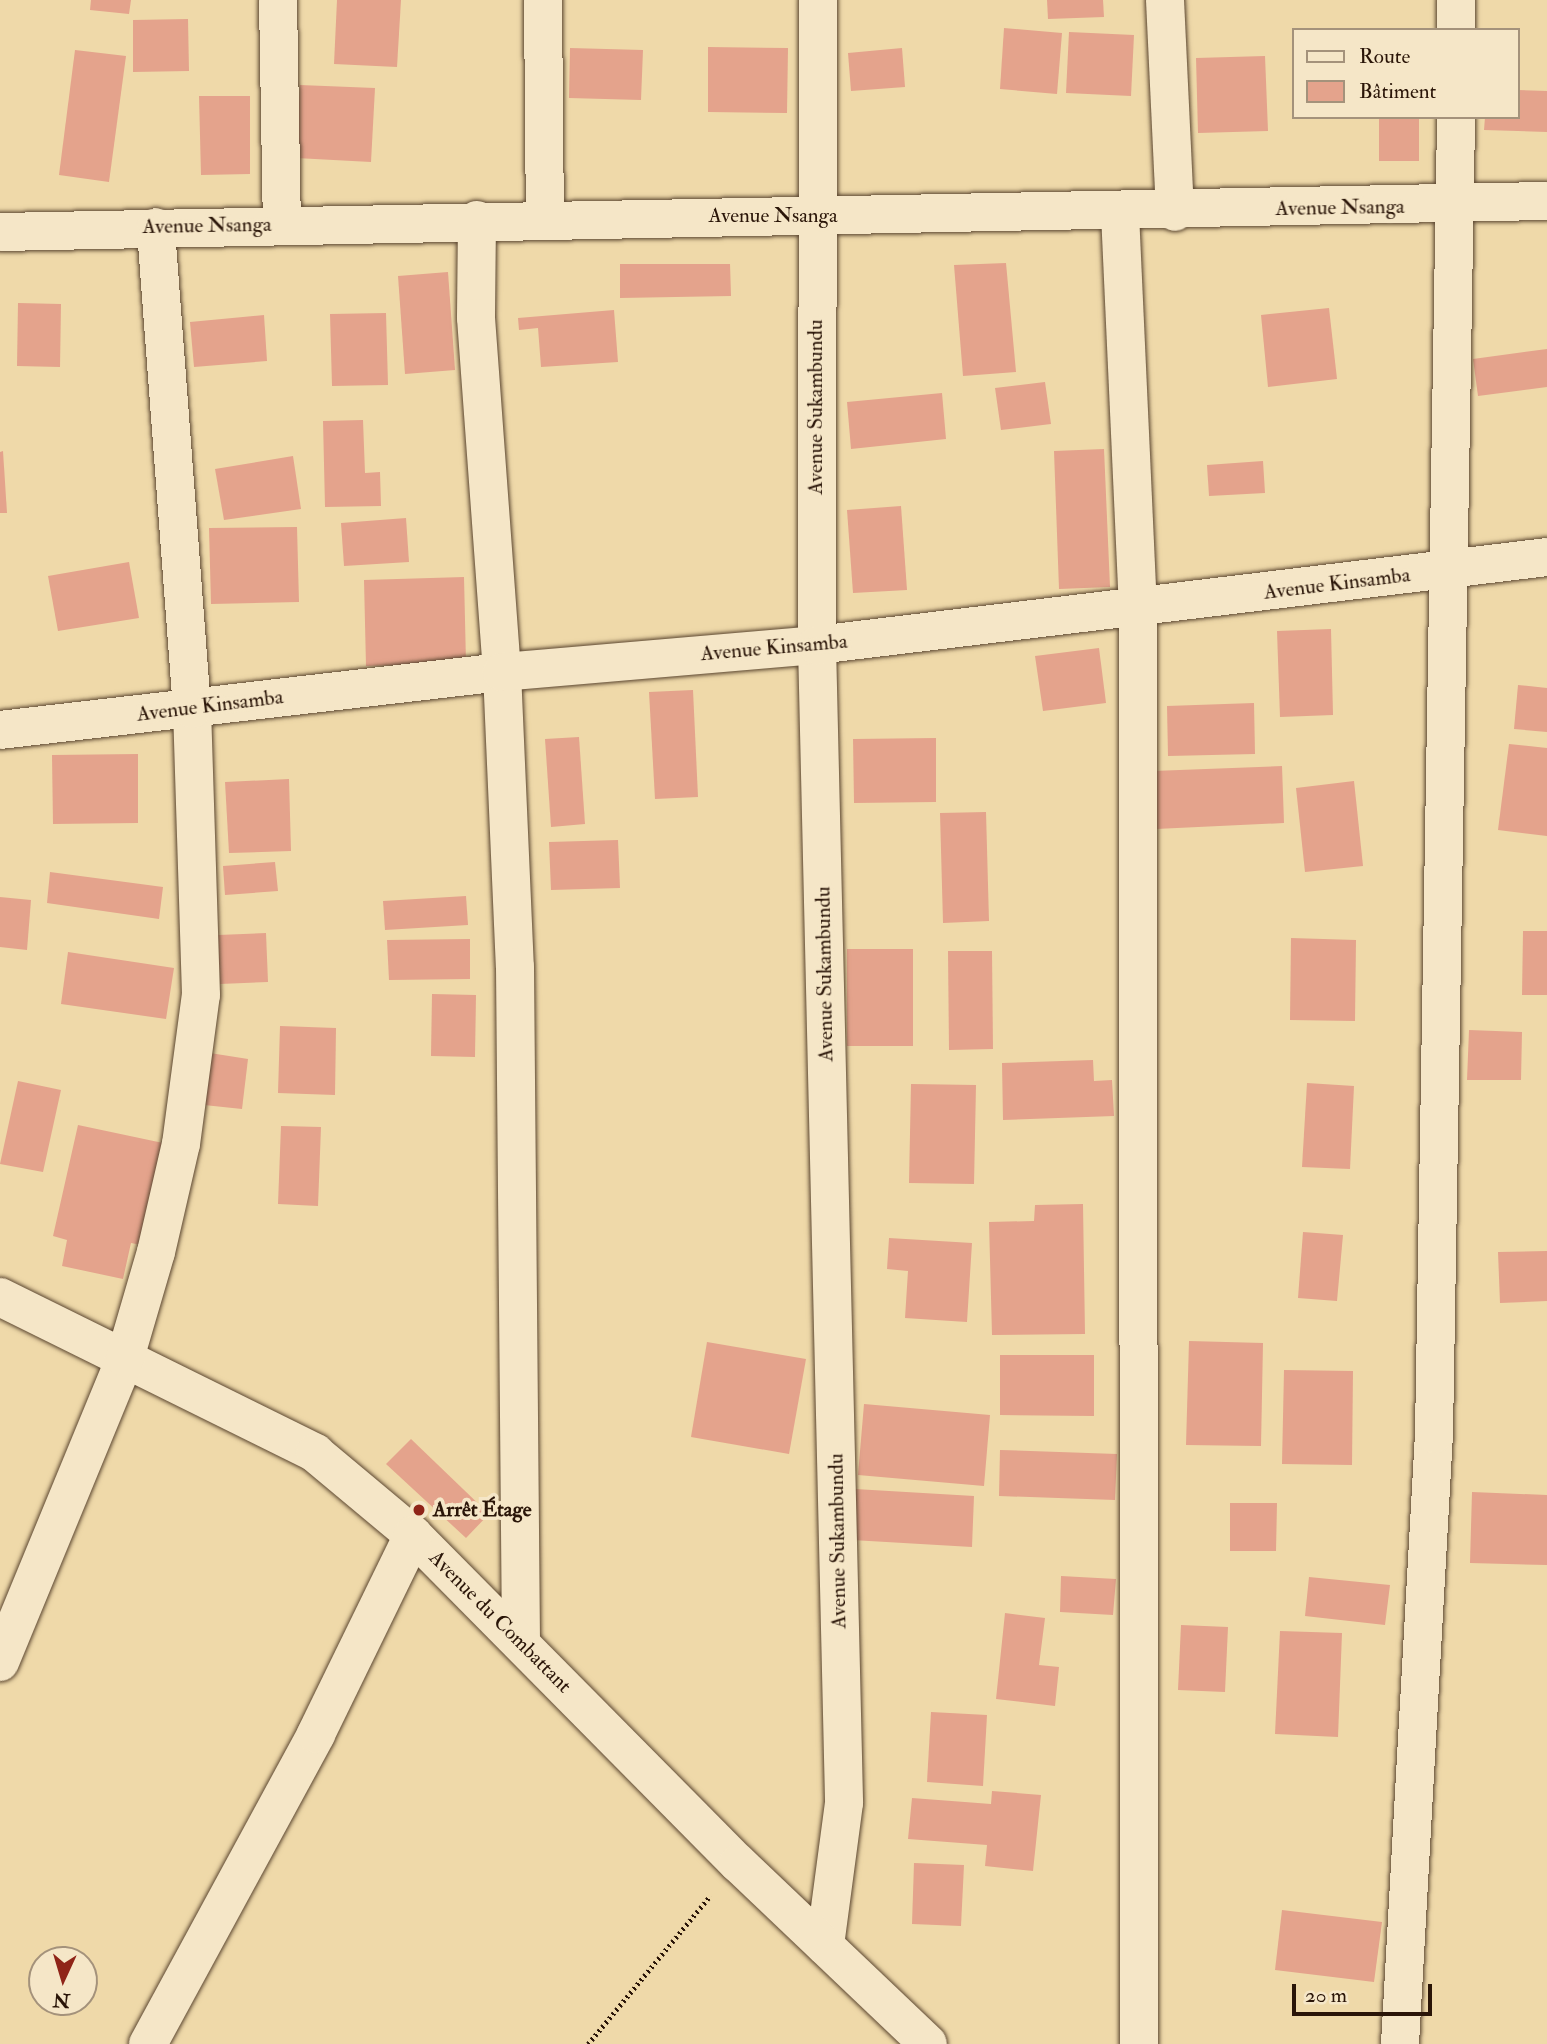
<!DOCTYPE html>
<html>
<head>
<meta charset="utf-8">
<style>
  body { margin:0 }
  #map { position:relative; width:1547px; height:2044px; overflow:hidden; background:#efd9a9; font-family:"IM FELL Double Pica",serif }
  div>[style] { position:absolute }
  .building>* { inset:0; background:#e4a38c }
  .path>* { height:4.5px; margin-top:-2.25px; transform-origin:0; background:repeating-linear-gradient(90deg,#2a1508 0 2px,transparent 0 5.5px) }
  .roads { filter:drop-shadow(0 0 2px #5b4630) drop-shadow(0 0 2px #5b4630) }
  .minor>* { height:38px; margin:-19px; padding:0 19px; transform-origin:19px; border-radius:19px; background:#f5e6c7 }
  .dots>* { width:19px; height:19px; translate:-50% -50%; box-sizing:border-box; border:4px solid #f5e6c7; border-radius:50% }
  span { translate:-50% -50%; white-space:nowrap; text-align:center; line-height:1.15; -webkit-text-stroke:7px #f5e6c7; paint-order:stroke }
  .street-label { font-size:21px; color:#2a1508 }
  .poi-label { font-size:21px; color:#2a1508; font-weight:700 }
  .left { translate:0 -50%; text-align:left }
  .legend { position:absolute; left:1292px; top:28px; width:228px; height:91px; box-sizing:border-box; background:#f5e6c7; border:2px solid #a4927b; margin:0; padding:9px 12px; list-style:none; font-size:21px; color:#2a1508 }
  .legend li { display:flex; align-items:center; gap:14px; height:35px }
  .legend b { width:35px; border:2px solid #a4927b }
  .north { position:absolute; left:28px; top:1946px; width:70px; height:70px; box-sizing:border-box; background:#f5e6c7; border:2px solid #a4927b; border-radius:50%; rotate:184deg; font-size:19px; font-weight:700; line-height:28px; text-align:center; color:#2a1508 }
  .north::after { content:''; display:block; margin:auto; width:24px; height:32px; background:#8f2418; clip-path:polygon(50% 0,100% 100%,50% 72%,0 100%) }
  .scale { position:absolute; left:1292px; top:1984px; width:140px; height:32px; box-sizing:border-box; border:4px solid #2a1508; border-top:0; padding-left:9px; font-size:21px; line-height:24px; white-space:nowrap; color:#2a1508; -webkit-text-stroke:5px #f5e6c7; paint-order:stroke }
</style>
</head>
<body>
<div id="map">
  <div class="building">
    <i style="clip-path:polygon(91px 0,131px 0,129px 14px,90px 10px)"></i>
    <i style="clip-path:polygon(337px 0,401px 0,397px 67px,334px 64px)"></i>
    <i style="clip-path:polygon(1047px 0,1103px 0,1104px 17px,1048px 19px)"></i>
    <i style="clip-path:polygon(188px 19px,189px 71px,133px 72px,133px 20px)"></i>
    <i style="clip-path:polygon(1004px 28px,1062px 33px,1057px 94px,1000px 89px)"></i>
    <i style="clip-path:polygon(1069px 32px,1134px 35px,1131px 96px,1066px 93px)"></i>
    <i style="clip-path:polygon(708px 47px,788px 48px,787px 113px,708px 112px)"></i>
    <i style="clip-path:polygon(570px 48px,643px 50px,641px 100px,569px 98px)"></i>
    <i style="clip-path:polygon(902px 48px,905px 87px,851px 91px,848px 53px)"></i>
    <i style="clip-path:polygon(75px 50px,126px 56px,109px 182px,59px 175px)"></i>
    <i style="clip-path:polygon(1265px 56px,1268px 131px,1198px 133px,1196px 58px)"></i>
    <i style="clip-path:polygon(300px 85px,375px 88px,371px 162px,296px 158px)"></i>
    <i style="clip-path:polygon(1517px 90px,1547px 91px,1547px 132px,1484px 130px,1485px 117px,1517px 117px)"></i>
    <i style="clip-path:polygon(199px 96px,250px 96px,250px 174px,201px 175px)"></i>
    <i style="clip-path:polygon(1379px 117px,1419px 117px,1419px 161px,1379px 161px)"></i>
    <i style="clip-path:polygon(1006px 263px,1016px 372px,963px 376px,954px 265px)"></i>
    <i style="clip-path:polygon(620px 264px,730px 264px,731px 296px,620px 298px)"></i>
    <i style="clip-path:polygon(448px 272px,455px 370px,405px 374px,398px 276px)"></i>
    <i style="clip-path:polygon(18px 303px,61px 304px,60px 367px,17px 366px)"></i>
    <i style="clip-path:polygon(1329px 308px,1337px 379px,1268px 387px,1261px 315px)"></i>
    <i style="clip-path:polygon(614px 310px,618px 362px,541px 367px,538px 328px,519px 330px,518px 318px)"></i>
    <i style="clip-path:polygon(386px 313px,388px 385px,332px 386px,330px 314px)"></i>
    <i style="clip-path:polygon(264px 315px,267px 361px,194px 367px,190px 322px)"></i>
    <i style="clip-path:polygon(1547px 349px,1547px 387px,1478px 396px,1473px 359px)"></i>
    <i style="clip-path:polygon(1045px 382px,1051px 424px,1001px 430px,995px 388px)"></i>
    <i style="clip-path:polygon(942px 393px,946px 439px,851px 449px,847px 402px)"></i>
    <i style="clip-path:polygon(363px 420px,365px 473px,380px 472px,381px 506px,325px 507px,323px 421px)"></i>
    <i style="clip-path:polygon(1104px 449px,1110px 587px,1059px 589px,1054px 451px)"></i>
    <i style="clip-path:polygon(3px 451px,7px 513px,0 513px,0 452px)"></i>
    <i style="clip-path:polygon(293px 456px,301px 509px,224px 520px,215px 469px)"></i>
    <i style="clip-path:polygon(1263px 461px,1265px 493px,1209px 496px,1207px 465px)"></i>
    <i style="clip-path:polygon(901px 506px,907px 590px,853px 593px,847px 510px)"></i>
    <i style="clip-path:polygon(406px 518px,409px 562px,344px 566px,341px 523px)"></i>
    <i style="clip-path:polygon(297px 527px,299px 602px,211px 604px,209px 528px)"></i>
    <i style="clip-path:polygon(129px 562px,139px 618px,58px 631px,48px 576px)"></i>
    <i style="clip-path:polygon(464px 577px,466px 663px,366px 666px,364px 580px)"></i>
    <i style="clip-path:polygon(1331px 629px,1333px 715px,1280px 717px,1277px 631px)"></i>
    <i style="clip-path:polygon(1099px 648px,1106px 703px,1043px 711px,1035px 656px)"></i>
    <i style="clip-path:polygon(1518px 685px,1547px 688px,1547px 732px,1514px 729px)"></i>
    <i style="clip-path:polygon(693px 690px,698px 797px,655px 799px,649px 692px)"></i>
    <i style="clip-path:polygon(1254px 703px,1255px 754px,1168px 756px,1167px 706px)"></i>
    <i style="clip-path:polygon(579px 737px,585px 824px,551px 827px,545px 739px)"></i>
    <i style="clip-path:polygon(936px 738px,936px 802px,854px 803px,853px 739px)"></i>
    <i style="clip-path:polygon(1509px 744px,1547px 748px,1547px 836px,1498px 830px)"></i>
    <i style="clip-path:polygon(138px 754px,138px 823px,53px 824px,52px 755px)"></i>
    <i style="clip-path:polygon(1282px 766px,1284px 823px,1156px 829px,1153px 771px)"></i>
    <i style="clip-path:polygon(289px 779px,291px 851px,229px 853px,225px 782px)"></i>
    <i style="clip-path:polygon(1354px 781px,1363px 866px,1305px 872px,1296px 788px)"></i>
    <i style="clip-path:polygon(986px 812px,989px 921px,943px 923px,940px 813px)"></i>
    <i style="clip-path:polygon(618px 840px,620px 888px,551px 890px,549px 842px)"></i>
    <i style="clip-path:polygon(275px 862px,278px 891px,225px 895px,223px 866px)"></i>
    <i style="clip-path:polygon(50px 872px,163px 887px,159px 919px,47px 903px)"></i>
    <i style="clip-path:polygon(466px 896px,468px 925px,385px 930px,383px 901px)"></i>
    <i style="clip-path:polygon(0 897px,31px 900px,27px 950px,0 947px)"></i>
    <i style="clip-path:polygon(1523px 931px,1547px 931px,1547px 995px,1522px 995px)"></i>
    <i style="clip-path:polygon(266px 933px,268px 982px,220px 984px,218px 935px)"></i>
    <i style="clip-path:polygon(1291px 938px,1356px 940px,1355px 1021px,1290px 1020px)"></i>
    <i style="clip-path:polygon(470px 939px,470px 979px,389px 980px,387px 940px)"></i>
    <i style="clip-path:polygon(847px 949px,913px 949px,913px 1046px,847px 1046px)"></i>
    <i style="clip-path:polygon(948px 951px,992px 951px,993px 1049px,949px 1050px)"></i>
    <i style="clip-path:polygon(68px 952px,174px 968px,166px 1019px,61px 1004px)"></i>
    <i style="clip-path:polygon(432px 994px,476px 995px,475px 1057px,431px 1056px)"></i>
    <i style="clip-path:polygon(280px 1026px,336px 1028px,335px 1095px,278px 1093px)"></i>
    <i style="clip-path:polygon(1469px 1030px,1522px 1032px,1521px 1080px,1467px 1080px)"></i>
    <i style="clip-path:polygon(210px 1053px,248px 1059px,242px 1109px,204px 1105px)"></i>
    <i style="clip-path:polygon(1093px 1060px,1094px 1081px,1112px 1080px,1114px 1116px,1003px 1120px,1002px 1063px)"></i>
    <i style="clip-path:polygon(18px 1081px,61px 1090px,43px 1172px,0 1164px)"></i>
    <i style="clip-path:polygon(1307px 1083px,1354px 1086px,1350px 1169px,1302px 1167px)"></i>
    <i style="clip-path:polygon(911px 1084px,976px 1085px,974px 1184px,909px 1183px)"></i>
    <i style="clip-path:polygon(78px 1125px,163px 1143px,141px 1245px,131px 1243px,123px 1279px,62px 1266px,67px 1240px,53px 1236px)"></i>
    <i style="clip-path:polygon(281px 1126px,321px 1127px,318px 1206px,278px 1204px)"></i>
    <i style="clip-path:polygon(1083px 1204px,1085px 1334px,992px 1335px,989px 1222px,1034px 1221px,1035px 1205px)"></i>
    <i style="clip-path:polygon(1303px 1232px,1343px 1235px,1337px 1301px,1298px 1298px)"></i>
    <i style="clip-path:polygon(889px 1238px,972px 1243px,967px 1322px,905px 1318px,908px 1271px,887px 1269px)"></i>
    <i style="clip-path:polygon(1547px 1251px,1547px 1301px,1500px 1303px,1498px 1252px)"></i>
    <i style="clip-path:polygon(1189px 1341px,1263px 1343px,1261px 1446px,1186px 1445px)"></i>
    <i style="clip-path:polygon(707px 1342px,806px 1359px,789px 1454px,691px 1437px)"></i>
    <i style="clip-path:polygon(1000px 1355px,1094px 1355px,1094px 1416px,1000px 1415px)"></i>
    <i style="clip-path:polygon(1284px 1370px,1353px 1371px,1352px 1465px,1282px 1464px)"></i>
    <i style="clip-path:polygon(864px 1404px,990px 1415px,984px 1486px,858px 1475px)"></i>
    <i style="clip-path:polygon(411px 1439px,489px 1514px,466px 1538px,386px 1464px)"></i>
    <i style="clip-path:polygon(1000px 1450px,1117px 1454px,1115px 1500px,999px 1496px)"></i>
    <i style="clip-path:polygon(855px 1489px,974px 1496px,972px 1547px,852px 1540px)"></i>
    <i style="clip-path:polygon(1472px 1492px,1547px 1495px,1547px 1565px,1470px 1563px)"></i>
    <i style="clip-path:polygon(1230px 1503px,1277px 1503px,1276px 1551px,1230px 1551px)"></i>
    <i style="clip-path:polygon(1061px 1576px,1116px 1579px,1113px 1615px,1060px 1612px)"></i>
    <i style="clip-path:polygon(1309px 1577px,1390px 1585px,1385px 1625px,1305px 1616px)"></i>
    <i style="clip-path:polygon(1005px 1613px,1045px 1618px,1039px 1665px,1059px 1667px,1055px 1706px,996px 1699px)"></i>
    <i style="clip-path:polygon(1181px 1625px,1228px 1627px,1225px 1692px,1178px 1690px)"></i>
    <i style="clip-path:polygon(1280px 1631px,1342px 1633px,1338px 1737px,1275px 1734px)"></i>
    <i style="clip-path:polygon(931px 1712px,987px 1715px,983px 1786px,927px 1782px)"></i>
    <i style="clip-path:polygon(992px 1791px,1041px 1795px,1033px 1871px,985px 1866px,987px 1845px,908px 1839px,912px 1798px,991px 1804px)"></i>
    <i style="clip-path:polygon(914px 1863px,964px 1865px,961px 1926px,912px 1924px)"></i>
    <i style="clip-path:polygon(1282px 1910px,1382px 1922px,1374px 1982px,1275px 1970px)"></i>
  </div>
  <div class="path">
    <i style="left:588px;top:2044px;width:192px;rotate:-50.5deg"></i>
  </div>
  <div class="roads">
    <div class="minor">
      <i style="left:278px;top:0;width:225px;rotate:89deg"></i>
      <i style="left:543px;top:0;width:220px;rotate:89.5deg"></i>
      <i style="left:818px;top:0;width:645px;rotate:90.09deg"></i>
      <i style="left:817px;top:645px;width:1158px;rotate:88.66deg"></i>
      <i style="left:844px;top:1803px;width:144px;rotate:97.6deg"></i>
      <i style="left:1165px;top:0;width:212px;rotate:87.3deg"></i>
      <i style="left:1456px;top:0;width:30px;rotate:90deg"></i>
      <i style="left:1120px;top:213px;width:395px;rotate:87.4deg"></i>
      <i style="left:1138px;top:608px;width:1436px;rotate:89.96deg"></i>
      <i style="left:477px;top:220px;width:98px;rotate:90.6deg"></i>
      <i style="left:476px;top:318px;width:355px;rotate:85.8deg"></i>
      <i style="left:502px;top:672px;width:295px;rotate:87.5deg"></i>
      <i style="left:515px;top:967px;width:675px;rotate:89.49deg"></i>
      <i style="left:0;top:232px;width:1547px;rotate:-1.15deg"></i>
      <i style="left:0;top:730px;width:505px;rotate:-6.59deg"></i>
      <i style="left:502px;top:672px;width:316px;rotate:-4.9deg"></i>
      <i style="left:817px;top:645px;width:735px;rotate:-6.87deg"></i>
      <i style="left:0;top:1297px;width:352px;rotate:26.3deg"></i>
      <i style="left:315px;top:1453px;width:128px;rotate:39.9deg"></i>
      <i style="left:413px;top:1535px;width:462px;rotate:45.3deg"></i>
      <i style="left:738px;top:1863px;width:262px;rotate:43.6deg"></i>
      <i style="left:0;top:1662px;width:329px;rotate:-67.6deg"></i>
      <i style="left:125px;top:1358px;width:110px;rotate:-73.7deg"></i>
      <i style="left:156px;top:1252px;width:111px;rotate:-77deg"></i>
      <i style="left:181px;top:1144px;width:150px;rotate:-82.4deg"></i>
      <i style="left:201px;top:995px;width:286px;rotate:-91.8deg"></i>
      <i style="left:192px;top:709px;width:483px;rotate:-94.3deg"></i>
      <i style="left:148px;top:2044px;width:353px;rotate:-61.5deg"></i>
      <i style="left:316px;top:1734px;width:221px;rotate:-64deg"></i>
      <i style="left:1400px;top:2044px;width:611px;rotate:-86.81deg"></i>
      <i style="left:1434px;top:1434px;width:1317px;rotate:-89.04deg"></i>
    </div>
  </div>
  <div class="dots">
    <i style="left:419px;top:1510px;background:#8f2418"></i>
  </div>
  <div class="street-label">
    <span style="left:1340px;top:208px;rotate:-1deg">Avenue Nsanga</span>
    <span style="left:773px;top:216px">Avenue Nsanga</span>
    <span style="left:207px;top:226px;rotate:-1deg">Avenue Nsanga</span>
    <span style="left:816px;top:407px;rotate:-90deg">Avenue Sukambundu</span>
    <span style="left:1337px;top:584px;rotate:-7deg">Avenue Kinsamba</span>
    <span style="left:774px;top:648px;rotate:-5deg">Avenue Kinsamba</span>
    <span style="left:210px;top:706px;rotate:-7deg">Avenue Kinsamba</span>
    <span style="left:825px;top:974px;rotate:-91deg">Avenue Sukambundu</span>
    <span style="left:838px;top:1541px;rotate:-91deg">Avenue Sukambundu</span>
    <span style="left:500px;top:1622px;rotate:45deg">Avenue du Combattant</span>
  </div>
  <div class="poi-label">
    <span class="left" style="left:433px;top:1510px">Arrêt Étage</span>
  </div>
  <ul class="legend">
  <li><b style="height:9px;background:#f5e6c7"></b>Route</li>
  <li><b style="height:19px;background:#e4a38c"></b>Bâtiment</li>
  </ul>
  <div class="north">N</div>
  <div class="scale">20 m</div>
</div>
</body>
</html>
